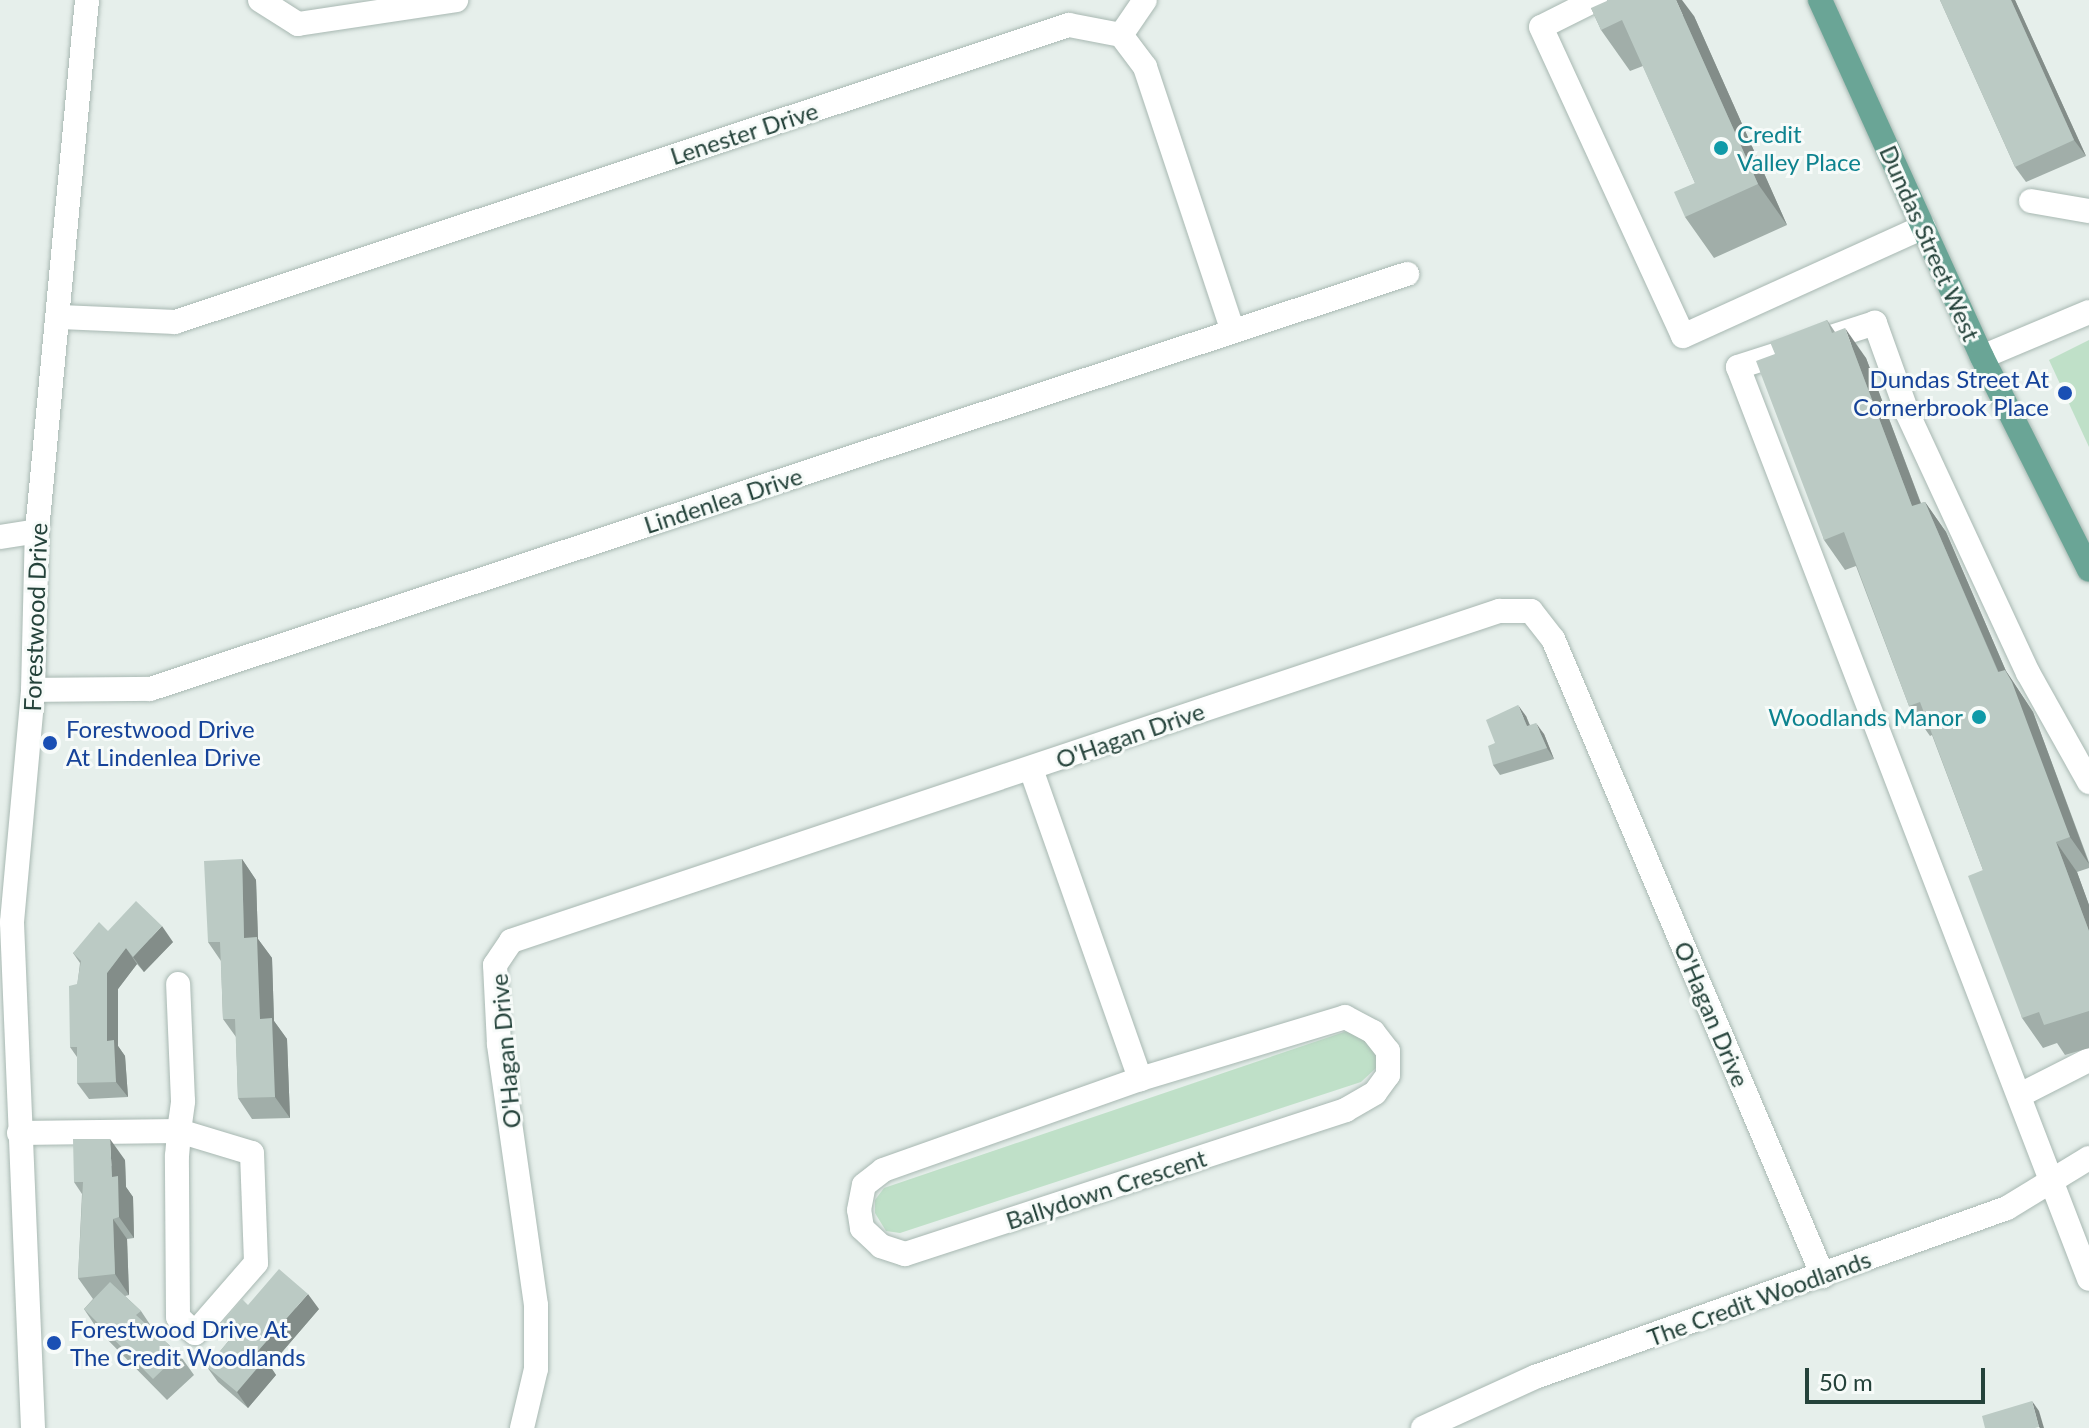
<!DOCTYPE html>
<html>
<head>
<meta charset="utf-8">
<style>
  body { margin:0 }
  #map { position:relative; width:2089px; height:1428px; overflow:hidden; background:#e6efeb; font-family:Lato,sans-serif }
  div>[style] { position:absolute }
  .green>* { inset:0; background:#bfe0c8 }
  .roads { filter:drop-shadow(0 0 2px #a8b8b2) drop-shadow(0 0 2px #a8b8b2) }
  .minor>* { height:24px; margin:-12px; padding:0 12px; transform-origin:12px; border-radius:12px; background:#fff }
  .major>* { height:24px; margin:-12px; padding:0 12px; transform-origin:12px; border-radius:12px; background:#6aa596 }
  .wall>* { inset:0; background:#a1aea9 }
  .shaded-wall>* { inset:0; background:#838d89 }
  .building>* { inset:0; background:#bbcac4 }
  .dots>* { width:22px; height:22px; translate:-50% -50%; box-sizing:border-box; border:4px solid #f7fbf9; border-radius:50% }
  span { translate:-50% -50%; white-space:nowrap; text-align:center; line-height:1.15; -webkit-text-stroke:6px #f7fbf9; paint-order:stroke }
  .street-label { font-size:24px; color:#24423a }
  .culture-label { font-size:24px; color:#0d838f }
  .left { translate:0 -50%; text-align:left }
  .right { translate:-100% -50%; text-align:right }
  .transit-label { font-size:24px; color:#164399 }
  .scale { position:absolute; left:1805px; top:1368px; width:180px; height:36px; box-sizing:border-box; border:4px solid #24423a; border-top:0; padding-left:10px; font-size:24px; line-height:28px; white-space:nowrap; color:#24423a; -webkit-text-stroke:6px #f7fbf9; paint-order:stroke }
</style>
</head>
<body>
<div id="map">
  <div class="green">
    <i style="clip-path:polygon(2089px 340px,2089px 447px,2049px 360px)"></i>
    <i style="clip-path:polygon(1347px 1031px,1364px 1036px,1376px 1050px,1376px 1068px,1361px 1082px,900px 1233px,886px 1231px,875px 1213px,875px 1200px,884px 1188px)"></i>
  </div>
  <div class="roads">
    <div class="minor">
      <i style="left:260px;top:0;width:45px;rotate:32.3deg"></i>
      <i style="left:298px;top:24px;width:160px;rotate:-8.6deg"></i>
      <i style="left:1595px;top:0;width:60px;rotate:153.4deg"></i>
      <i style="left:1541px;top:27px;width:340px;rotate:65.3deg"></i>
      <i style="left:1683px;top:336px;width:264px;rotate:-24.4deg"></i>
      <i style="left:1121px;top:35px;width:42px;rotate:-55.6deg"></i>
      <i style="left:2031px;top:201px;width:59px;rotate:9.8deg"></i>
      <i style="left:61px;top:317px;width:114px;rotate:2.5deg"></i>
      <i style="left:175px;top:322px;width:942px;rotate:-18.38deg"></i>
      <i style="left:1069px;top:25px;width:53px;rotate:10.9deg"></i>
      <i style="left:1121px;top:35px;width:40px;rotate:53deg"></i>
      <i style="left:1145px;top:67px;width:278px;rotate:71.6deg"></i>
      <i style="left:1982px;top:357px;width:116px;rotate:-22.8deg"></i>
      <i style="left:0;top:537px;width:37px;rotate:-9deg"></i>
      <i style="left:33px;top:690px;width:117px;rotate:-0.5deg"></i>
      <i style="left:150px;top:689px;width:1324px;rotate:-18.27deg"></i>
      <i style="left:1031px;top:769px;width:329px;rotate:70.6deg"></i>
      <i style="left:2089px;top:782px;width:125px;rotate:-119.2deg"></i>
      <i style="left:2028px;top:673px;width:288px;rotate:-114.9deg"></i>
      <i style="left:1907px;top:412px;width:95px;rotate:-109.8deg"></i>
      <i style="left:1875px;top:323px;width:144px;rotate:162.2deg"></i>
      <i style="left:1738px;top:367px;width:977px;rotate:68.95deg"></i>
      <i style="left:1345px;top:1017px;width:32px;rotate:28deg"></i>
      <i style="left:1373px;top:1032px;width:24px;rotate:52deg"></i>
      <i style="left:1388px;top:1051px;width:24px;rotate:90deg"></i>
      <i style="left:1388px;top:1075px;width:22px;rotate:126deg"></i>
      <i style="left:1375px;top:1093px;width:34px;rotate:150deg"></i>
      <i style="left:1346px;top:1110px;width:464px;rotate:161.9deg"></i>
      <i style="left:905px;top:1254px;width:25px;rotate:-162deg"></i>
      <i style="left:881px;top:1246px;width:26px;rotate:-137deg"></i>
      <i style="left:862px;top:1228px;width:18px;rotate:-99deg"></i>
      <i style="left:859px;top:1210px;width:25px;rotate:-79deg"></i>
      <i style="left:864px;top:1185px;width:24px;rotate:-38deg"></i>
      <i style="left:883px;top:1170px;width:273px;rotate:-19.5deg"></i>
      <i style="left:1140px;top:1079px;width:214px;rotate:-16.8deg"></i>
      <i style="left:2020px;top:1095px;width:77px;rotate:-26.9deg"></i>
      <i style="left:19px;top:1133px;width:160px;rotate:-0.7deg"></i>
      <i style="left:179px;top:1131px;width:76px;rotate:16.8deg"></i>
      <i style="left:252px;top:1153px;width:110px;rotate:87.9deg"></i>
      <i style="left:256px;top:1263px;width:93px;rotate:131.1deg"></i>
      <i style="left:195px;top:1333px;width:23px;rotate:-137deg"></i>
      <i style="left:178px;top:1317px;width:161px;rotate:-90.4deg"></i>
      <i style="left:177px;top:1156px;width:25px;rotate:-85deg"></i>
      <i style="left:179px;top:1131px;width:30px;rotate:-82deg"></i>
      <i style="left:183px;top:1101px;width:117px;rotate:-92.4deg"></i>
      <i style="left:33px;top:1428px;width:506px;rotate:-92.38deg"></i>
      <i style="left:12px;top:922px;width:233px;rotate:-84.8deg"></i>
      <i style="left:33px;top:690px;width:159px;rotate:-88.6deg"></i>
      <i style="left:37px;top:531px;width:533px;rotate:-84.62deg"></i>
      <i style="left:522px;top:1428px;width:61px;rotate:-76.7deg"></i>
      <i style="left:536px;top:1369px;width:64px;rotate:-90deg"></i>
      <i style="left:536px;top:1305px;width:264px;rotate:-98.1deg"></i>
      <i style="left:499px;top:1044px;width:79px;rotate:-92.9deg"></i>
      <i style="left:495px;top:965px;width:29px;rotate:-56deg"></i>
      <i style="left:511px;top:941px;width:1042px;rotate:-18.47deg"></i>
      <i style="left:1499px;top:611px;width:32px"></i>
      <i style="left:1531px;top:611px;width:36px;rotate:52deg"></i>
      <i style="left:1553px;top:639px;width:692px;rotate:67.03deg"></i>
      <i style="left:1423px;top:1428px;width:123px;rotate:-24.5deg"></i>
      <i style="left:1535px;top:1377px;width:501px;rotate:-19.7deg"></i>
      <i style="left:2007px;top:1208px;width:96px;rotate:-31.4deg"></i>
    </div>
    <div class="major">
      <i style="left:1820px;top:0;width:392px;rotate:65.6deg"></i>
      <i style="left:1982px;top:357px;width:238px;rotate:63.3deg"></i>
    </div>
  </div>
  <div class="wall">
    <i style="clip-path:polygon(1940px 0,2015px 0,2086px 156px,2026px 182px,2015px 167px)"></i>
    <i style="clip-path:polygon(1591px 8px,1694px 16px,1787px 225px,1714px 258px,1685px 217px,1695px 183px,1643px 66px,1630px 71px,1601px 30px)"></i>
    <i style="clip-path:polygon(1827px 320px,1835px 332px,1866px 358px,1921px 503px,1925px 502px,1946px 532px,2006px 671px,2033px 712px,2089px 862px,2089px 868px,2077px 872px,2089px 905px,2089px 1048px,2065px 1055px,2057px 1043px,2043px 1048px,2022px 1018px,1983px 870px,1932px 735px,1930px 736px,1909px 706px,1856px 566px,1845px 570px,1824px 540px,1775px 354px)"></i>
    <i style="clip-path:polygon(1526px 716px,1530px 725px,1544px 734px,1554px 759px,1500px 775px,1493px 765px,1495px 743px)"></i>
    <i style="clip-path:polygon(242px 859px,256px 880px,258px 939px,272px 958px,274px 1021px,287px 1039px,290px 1118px,252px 1119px,238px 1098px,236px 1037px,223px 1019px,221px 961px,208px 942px)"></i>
    <i style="clip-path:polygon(108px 931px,173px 942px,144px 972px,137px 964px,118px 989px,118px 1046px,125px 1056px,128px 1097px,89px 1099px,77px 1083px,77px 1057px,70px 1047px,80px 963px,73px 953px)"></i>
    <i style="clip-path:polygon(125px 1160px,126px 1187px,133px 1197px,134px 1238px,127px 1239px,129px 1295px,125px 1296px,141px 1311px,155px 1332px,179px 1354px,194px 1375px,167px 1400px,98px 1330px,84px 1309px,93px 1299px,78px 1278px,82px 1194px,74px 1182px)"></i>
    <i style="clip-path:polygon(248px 1305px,319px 1309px,270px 1366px,276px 1375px,248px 1408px,218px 1382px,207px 1367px,231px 1338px)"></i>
  </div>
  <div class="shaded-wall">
    <i style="clip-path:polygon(1676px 0,1682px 0,1694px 16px,1787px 225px,1758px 184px)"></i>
    <i style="clip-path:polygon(2011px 0,2015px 0,2086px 156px,2074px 140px)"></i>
    <i style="clip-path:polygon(1845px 328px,1866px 358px,1933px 536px,1912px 506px)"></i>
    <i style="clip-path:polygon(1925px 502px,1946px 532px,2006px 671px,2033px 712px,2089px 864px,2070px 837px)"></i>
    <i style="clip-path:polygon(1518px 705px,1526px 716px,1534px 737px,1527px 726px)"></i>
    <i style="clip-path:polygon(1536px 723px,1544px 734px,1554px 759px,1547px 748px)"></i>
    <i style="clip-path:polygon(2056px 842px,2077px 872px,2089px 905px,2089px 931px)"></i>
    <i style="clip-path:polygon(242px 859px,256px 880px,258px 939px,272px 958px,274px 1021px,287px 1039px,290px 1118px,275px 1097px,244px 938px)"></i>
    <i style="clip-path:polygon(162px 926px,173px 942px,144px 972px,133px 957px)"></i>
    <i style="clip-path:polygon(126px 948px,137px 964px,118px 989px,118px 1046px,125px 1056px,128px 1097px,116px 1082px,107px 1041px,107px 973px)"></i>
    <i style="clip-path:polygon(110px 1139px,125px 1160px,126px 1187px,133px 1197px,134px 1238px,119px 1217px,112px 1177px)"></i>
    <i style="clip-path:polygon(113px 1219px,127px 1239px,129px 1295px,115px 1274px)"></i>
    <i style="clip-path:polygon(308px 1294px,319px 1309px,270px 1366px,276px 1375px,248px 1408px,237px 1392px,257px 1352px)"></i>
    <i style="clip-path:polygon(2032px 1401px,2039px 1411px,2044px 1428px,2040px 1428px,2039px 1427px)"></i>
  </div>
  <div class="building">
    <i style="clip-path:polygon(1609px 0,1676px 0,1758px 184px,1685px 217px,1674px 192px,1695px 183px,1622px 20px,1601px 30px,1591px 8px)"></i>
    <i style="clip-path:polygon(1940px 0,2011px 0,2074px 140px,2015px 167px)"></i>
    <i style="clip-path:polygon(1827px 320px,1832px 333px,1845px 328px,1912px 506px,1925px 502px,1998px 672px,2005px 670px,2012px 682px,2070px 837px,2056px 842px,2089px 931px,2089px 1011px,2044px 1025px,2039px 1012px,2022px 1018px,1968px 876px,1983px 870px,1920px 702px,1909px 706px,1844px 532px,1824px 540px,1756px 361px,1775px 354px,1770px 342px)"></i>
    <i style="clip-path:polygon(1518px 705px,1527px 726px,1536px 723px,1547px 748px,1493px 765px,1488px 746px,1495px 743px,1486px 720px)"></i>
    <i style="clip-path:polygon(242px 859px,244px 938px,257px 937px,260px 1019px,272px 1018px,275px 1097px,238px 1098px,235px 1019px,223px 1019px,220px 942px,208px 942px,204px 861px)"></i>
    <i style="clip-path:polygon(136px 901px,162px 926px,133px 957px,126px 948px,107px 973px,107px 1041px,114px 1040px,116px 1082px,77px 1083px,77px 1047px,70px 1047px,69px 986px,77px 984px,81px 961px,73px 953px,99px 922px,108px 931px)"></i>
    <i style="clip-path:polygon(73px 1139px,110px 1139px,112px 1177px,118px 1176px,119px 1217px,113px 1219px,115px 1274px,78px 1278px,83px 1182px,74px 1182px)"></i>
    <i style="clip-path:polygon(279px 1269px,308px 1294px,257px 1352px,265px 1359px,237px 1392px,207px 1367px,231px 1338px,223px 1321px,242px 1299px,248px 1305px)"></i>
    <i style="clip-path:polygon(110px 1282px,141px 1311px,136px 1315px,179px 1354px,153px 1379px,84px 1309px)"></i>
    <i style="clip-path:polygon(2032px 1401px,2039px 1427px,2035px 1428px,1985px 1428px,1982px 1416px)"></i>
  </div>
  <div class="dots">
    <i style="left:1721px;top:148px;background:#0f9aa8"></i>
    <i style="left:2065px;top:393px;background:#1a4fb4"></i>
    <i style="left:1979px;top:717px;background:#0f9aa8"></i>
    <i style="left:50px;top:743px;background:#1a4fb4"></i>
    <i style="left:54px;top:1343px;background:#1a4fb4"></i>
  </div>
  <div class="street-label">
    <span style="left:744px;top:133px;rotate:-18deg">Lenester Drive</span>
    <span style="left:1930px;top:243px;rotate:66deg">Dundas Street West</span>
    <span style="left:723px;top:500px;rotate:-18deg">Lindenlea Drive</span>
    <span style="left:35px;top:617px;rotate:-88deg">Forestwood Drive</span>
    <span style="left:1130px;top:735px;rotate:-19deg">O'Hagan Drive</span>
    <span style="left:1712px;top:1014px;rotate:67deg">O'Hagan Drive</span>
    <span style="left:505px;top:1051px;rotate:-95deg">O'Hagan Drive</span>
    <span style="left:1106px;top:1189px;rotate:-18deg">Ballydown Crescent</span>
    <span style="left:1759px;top:1298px;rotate:-20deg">The Credit Woodlands</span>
  </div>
  <div class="culture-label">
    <span class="left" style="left:1737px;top:148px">Credit<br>Valley Place</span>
    <span class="right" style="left:1963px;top:717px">Woodlands Manor</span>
  </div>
  <div class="transit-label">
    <span class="right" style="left:2049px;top:393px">Dundas Street At<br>Cornerbrook Place</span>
    <span class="left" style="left:66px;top:743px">Forestwood Drive<br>At Lindenlea Drive</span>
    <span class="left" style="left:70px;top:1343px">Forestwood Drive At<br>The Credit Woodlands</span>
  </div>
  <div class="scale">50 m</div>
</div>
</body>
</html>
